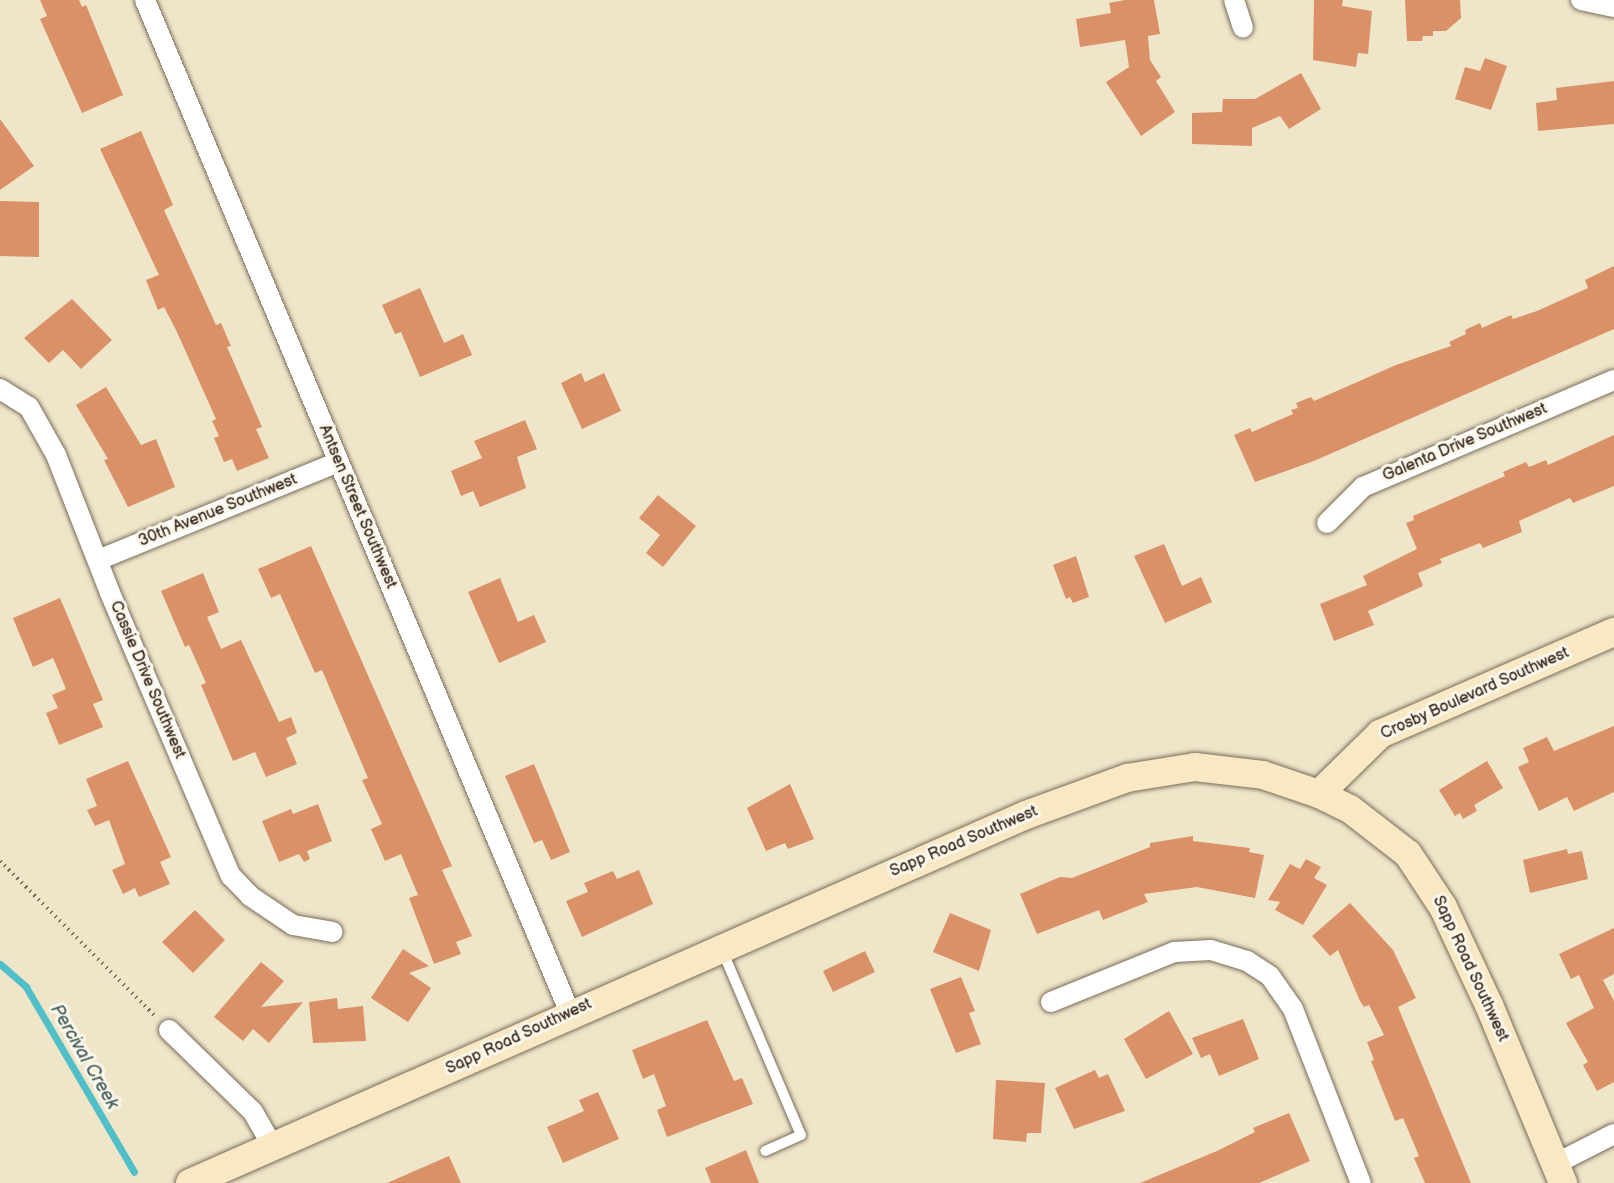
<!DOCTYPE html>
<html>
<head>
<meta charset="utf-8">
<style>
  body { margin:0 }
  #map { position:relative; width:1614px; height:1183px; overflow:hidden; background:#efe6ca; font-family:"Balsamiq Sans",sans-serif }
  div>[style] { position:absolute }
  .stream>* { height:7px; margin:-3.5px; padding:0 3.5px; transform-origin:3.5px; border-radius:3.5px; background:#51bfc8 }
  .building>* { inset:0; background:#da9168 }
  .path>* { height:4px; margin-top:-2px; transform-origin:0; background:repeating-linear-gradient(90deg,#7a6c5a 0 1.5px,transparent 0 6px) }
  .roads { filter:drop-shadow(0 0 2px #7a6c5a) drop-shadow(0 0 2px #7a6c5a) }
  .lane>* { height:10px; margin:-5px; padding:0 5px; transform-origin:5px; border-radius:5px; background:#fff }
  .street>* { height:20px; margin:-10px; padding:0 10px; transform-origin:10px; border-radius:10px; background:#fff }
  .secondary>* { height:28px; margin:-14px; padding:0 14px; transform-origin:14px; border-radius:14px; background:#f8e8c3 }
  span { translate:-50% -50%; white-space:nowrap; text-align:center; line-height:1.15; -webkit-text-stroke:6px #fbf7ec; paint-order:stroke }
  .street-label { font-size:16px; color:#3b2a1e }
  .water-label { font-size:18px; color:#435e5a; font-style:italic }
</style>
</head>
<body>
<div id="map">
  <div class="stream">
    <i style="left:0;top:964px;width:35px;rotate:41deg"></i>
    <i style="left:26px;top:987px;width:214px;rotate:59.7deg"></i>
  </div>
  <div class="building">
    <i style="clip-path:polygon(40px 0,79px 0,82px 7px,86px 5px,123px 95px,82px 113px,40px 19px,47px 16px)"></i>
    <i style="clip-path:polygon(1125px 0,1154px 0,1160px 34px,1148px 36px,1150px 60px,1161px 77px,1156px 81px,1175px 112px,1141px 136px,1106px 82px,1129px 67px,1125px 40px,1080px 47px,1076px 19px,1111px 13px,1109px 3px)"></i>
    <i style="clip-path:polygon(1314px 0,1343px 0,1342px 6px,1372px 11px,1368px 54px,1358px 53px,1356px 67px,1313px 60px)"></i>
    <i style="clip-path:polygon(1405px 0,1460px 0,1461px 18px,1446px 31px,1433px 31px,1433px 36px,1423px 36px,1422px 41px,1407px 41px)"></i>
    <i style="clip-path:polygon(1485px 58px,1507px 66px,1491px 110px,1455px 99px,1465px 67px,1480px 71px)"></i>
    <i style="clip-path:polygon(1301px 73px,1321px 109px,1289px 129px,1280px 116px,1252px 128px,1252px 146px,1192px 144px,1192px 113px,1222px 112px,1223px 99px,1255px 99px)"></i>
    <i style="clip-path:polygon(1614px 81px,1614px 124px,1538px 131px,1536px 103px,1557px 100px,1556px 88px)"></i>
    <i style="clip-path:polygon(0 119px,34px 166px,0 190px)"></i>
    <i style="clip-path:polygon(141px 131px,173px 205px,164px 210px,216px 325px,221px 323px,231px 346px,227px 347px,262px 427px,256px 429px,269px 458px,237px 471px,232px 459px,224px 462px,214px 438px,219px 436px,212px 421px,216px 419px,176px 330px,164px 307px,158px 310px,146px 280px,159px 275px,100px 149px)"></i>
    <i style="clip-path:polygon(0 201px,39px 202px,39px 257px,0 256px)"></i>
    <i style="clip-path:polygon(1614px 266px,1614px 329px,1314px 461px,1255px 482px,1234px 435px,1250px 428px,1252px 432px,1293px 414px,1291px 410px,1298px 408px,1296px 403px,1311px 397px,1314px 401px,1396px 365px,1451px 346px,1449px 342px,1466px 334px,1465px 330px,1480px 323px,1482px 328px,1511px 315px,1513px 319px,1537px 311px,1588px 288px,1585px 280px)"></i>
    <i style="clip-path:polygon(420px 288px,444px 343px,463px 334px,472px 355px,420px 377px,401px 332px,395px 334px,382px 305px)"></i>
    <i style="clip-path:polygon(72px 299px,112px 340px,81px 369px,63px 350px,49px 363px,24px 338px)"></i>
    <i style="clip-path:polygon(581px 373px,585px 382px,604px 373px,621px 411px,582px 429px,561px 383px)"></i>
    <i style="clip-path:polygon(106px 387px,141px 445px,156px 439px,175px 487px,128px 507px,104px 460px,108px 459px,76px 405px)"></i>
    <i style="clip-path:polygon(525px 420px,537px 449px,517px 457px,526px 488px,480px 507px,473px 491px,461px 496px,451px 471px,482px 458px,474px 441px)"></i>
    <i style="clip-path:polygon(1614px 435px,1614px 486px,1573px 503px,1570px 498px,1519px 521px,1522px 532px,1483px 548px,1480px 543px,1440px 559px,1442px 563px,1418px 573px,1423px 586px,1368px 611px,1374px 625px,1334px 641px,1320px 604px,1367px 585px,1363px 576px,1417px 549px,1406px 523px,1414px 520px,1413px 516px,1505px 476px,1503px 472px,1526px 462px,1529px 467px,1546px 460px,1548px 465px)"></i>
    <i style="clip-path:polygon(658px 495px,696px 526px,663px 567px,646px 553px,660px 535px,639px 518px)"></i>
    <i style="clip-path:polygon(1164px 544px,1182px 586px,1201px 577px,1212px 602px,1165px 623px,1134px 556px)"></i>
    <i style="clip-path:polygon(311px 546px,452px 866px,442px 870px,472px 936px,456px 942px,461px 954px,434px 964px,409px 898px,418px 895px,401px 854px,385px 861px,371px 829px,382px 824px,362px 780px,368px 778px,322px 670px,315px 673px,280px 594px,271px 598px,258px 569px)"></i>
    <i style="clip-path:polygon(1076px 556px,1089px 597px,1073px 603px,1070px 597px,1066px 599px,1053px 565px)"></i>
    <i style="clip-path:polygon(203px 573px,219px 612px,207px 617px,221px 649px,241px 640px,279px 722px,291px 717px,297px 733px,286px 738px,297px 764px,266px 777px,255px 752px,233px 761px,201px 685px,206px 683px,189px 645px,185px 647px,161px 591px)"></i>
    <i style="clip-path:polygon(500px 578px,518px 622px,534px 615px,546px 642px,499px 663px,468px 592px)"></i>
    <i style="clip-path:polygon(60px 598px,103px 700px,93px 704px,103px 727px,59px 745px,46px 713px,58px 708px,52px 695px,66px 689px,53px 658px,33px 667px,13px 618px)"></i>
    <i style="clip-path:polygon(1614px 726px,1614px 792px,1574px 811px,1567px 797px,1539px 811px,1518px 767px,1529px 762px,1523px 748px,1547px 737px,1554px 751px)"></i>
    <i style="clip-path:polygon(128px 761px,171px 857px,160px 862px,170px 884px,139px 897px,135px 888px,123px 894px,112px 870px,125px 864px,109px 820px,95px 826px,87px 810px,97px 806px,86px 779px)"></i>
    <i style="clip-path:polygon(1487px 761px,1503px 788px,1474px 805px,1477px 811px,1463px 819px,1460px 813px,1455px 816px,1439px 790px)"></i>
    <i style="clip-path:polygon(534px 764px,570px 852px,551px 860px,542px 840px,534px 843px,505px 776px)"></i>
    <i style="clip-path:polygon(790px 784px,814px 839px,788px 849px,785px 843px,766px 851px,747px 808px)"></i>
    <i style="clip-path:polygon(318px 804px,332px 841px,307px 851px,310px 859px,304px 862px,299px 854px,279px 862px,262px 821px,291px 809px,293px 814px)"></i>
    <i style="clip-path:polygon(1193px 836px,1193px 841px,1250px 848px,1249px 852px,1264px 855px,1255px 898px,1197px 887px,1144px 894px,1148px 902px,1103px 920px,1099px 910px,1037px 934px,1020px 894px,1060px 877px,1072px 878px,1150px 847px,1150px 843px)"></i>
    <i style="clip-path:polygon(1567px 849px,1568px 854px,1582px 851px,1588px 879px,1530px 893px,1523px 860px)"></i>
    <i style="clip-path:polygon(1306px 859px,1321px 867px,1314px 878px,1327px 885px,1303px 925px,1275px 910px,1280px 902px,1268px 900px,1290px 864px,1300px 869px)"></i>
    <i style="clip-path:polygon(639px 870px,653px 904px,582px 937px,566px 901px,588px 892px,584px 883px,613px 871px,617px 879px)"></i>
    <i style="clip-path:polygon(1350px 903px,1393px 950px,1416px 998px,1398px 1007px,1471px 1183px,1425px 1183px,1414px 1158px,1419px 1156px,1403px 1118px,1395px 1121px,1371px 1061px,1374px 1060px,1367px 1042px,1384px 1035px,1369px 1005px,1364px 1007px,1360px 1001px,1338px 950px,1330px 956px,1312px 936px)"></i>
    <i style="clip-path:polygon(195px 910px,225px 940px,193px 973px,162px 942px)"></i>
    <i style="clip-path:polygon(950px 913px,991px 930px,979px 971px,933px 952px)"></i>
    <i style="clip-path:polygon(1614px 928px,1614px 974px,1603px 980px,1614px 1001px,1614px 1082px,1597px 1091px,1583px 1065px,1588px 1062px,1566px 1023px,1594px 1008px,1579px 975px,1571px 979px,1559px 954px)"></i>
    <i style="clip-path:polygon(403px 949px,429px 966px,409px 973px,431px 988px,408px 1022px,371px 998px)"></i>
    <i style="clip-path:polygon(865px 951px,875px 972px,833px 992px,823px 971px)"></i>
    <i style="clip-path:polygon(261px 962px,284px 981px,261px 1007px,303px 1002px,269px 1043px,253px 1029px,243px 1041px,214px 1017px)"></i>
    <i style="clip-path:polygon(961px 977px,975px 1011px,969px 1013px,981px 1044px,956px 1053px,930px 989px)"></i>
    <i style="clip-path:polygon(337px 998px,338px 1009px,363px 1006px,366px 1041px,313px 1043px,309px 1002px)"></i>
    <i style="clip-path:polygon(1169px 1011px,1193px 1054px,1146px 1079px,1124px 1039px)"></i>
    <i style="clip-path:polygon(1243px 1019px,1259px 1059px,1219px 1076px,1210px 1054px,1201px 1058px,1192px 1038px)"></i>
    <i style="clip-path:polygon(707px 1020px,734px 1081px,742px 1078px,753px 1104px,667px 1137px,657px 1110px,666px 1106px,654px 1074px,643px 1079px,632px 1050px)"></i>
    <i style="clip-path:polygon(1095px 1070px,1099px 1078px,1108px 1074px,1125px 1111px,1074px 1129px,1055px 1088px)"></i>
    <i style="clip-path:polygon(996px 1080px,1045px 1083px,1041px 1133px,1027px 1133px,1026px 1142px,993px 1139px)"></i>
    <i style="clip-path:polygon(598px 1092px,619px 1139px,563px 1163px,547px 1127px,584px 1111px,579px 1100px)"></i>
    <i style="clip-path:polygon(1289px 1113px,1310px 1161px,1259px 1183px,1140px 1183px,1217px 1151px,1255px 1132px,1253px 1128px)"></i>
    <i style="clip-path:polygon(746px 1150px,759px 1183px,711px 1183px,705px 1168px)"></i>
    <i style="clip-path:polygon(449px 1156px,461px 1183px,387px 1183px)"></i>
  </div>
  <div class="path">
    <i style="left:0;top:861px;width:221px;rotate:45deg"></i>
  </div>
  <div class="roads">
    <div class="lane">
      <i style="left:722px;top:950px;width:201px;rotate:66.9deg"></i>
      <i style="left:801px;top:1135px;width:39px;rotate:156deg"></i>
    </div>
    <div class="street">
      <i style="left:145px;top:0;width:1099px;rotate:67.24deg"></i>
      <i style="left:1234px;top:0;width:29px;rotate:72deg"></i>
      <i style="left:1581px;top:0;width:34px;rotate:12deg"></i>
      <i style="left:0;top:389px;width:34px;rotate:32deg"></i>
      <i style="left:29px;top:407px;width:55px;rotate:60.6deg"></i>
      <i style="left:56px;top:455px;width:148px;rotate:68.6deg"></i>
      <i style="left:110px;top:593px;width:308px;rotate:66.9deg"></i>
      <i style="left:231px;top:876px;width:28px;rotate:46deg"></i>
      <i style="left:250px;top:896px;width:52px;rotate:34deg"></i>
      <i style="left:293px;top:925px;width:40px;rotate:10deg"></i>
      <i style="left:1327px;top:523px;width:51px;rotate:-45deg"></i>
      <i style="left:1363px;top:487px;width:273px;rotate:-23.1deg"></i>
      <i style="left:98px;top:560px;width:259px;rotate:-22.2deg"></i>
      <i style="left:1051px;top:1002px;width:133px;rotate:-22.1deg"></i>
      <i style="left:1174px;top:952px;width:37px;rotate:-3deg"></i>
      <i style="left:1211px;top:950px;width:38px;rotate:17deg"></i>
      <i style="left:1247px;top:961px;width:27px;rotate:33deg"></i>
      <i style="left:1270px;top:976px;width:40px;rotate:55.1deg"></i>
      <i style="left:1293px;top:1009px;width:187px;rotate:68.7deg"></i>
      <i style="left:169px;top:1030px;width:117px;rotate:44.3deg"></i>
      <i style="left:253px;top:1112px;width:40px;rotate:60.3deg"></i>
      <i style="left:1555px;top:1164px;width:66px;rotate:-27deg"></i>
    </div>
    <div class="secondary">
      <i style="left:1319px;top:794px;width:86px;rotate:-44.5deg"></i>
      <i style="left:1380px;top:734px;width:255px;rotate:-23.6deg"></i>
      <i style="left:190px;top:1183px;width:913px;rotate:-23.76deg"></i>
      <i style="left:1026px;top:815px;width:108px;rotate:-20.1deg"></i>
      <i style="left:1127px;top:778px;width:69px;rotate:-9.2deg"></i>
      <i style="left:1195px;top:767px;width:68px;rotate:6.7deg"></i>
      <i style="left:1263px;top:775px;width:59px;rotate:18.7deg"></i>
      <i style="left:1319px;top:794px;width:34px;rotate:26deg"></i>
      <i style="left:1350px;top:809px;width:73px;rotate:37.8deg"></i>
      <i style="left:1408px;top:854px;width:64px;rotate:56.6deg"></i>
      <i style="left:1443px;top:907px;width:108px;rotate:64.9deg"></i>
      <i style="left:1489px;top:1005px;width:193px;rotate:67.4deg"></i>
    </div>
  </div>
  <div class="street-label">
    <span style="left:1465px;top:443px;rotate:-23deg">Galenta Drive Southwest</span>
    <span style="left:357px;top:507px;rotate:67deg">Antsen Street Southwest</span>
    <span style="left:218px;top:511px;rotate:-22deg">30th Avenue Southwest</span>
    <span style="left:147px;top:680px;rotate:67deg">Cassie Drive Southwest</span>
    <span style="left:1475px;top:694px;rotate:-24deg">Crosby Boulevard Southwest</span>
    <span style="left:964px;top:842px;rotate:-23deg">Sapp Road Southwest</span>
    <span style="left:1470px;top:969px;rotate:65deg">Sapp Road Southwest</span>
    <span style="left:519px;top:1037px;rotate:-25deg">Sapp Road Southwest</span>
  </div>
  <div class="water-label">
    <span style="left:84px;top:1057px;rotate:60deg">Percival Creek</span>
  </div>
</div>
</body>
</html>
